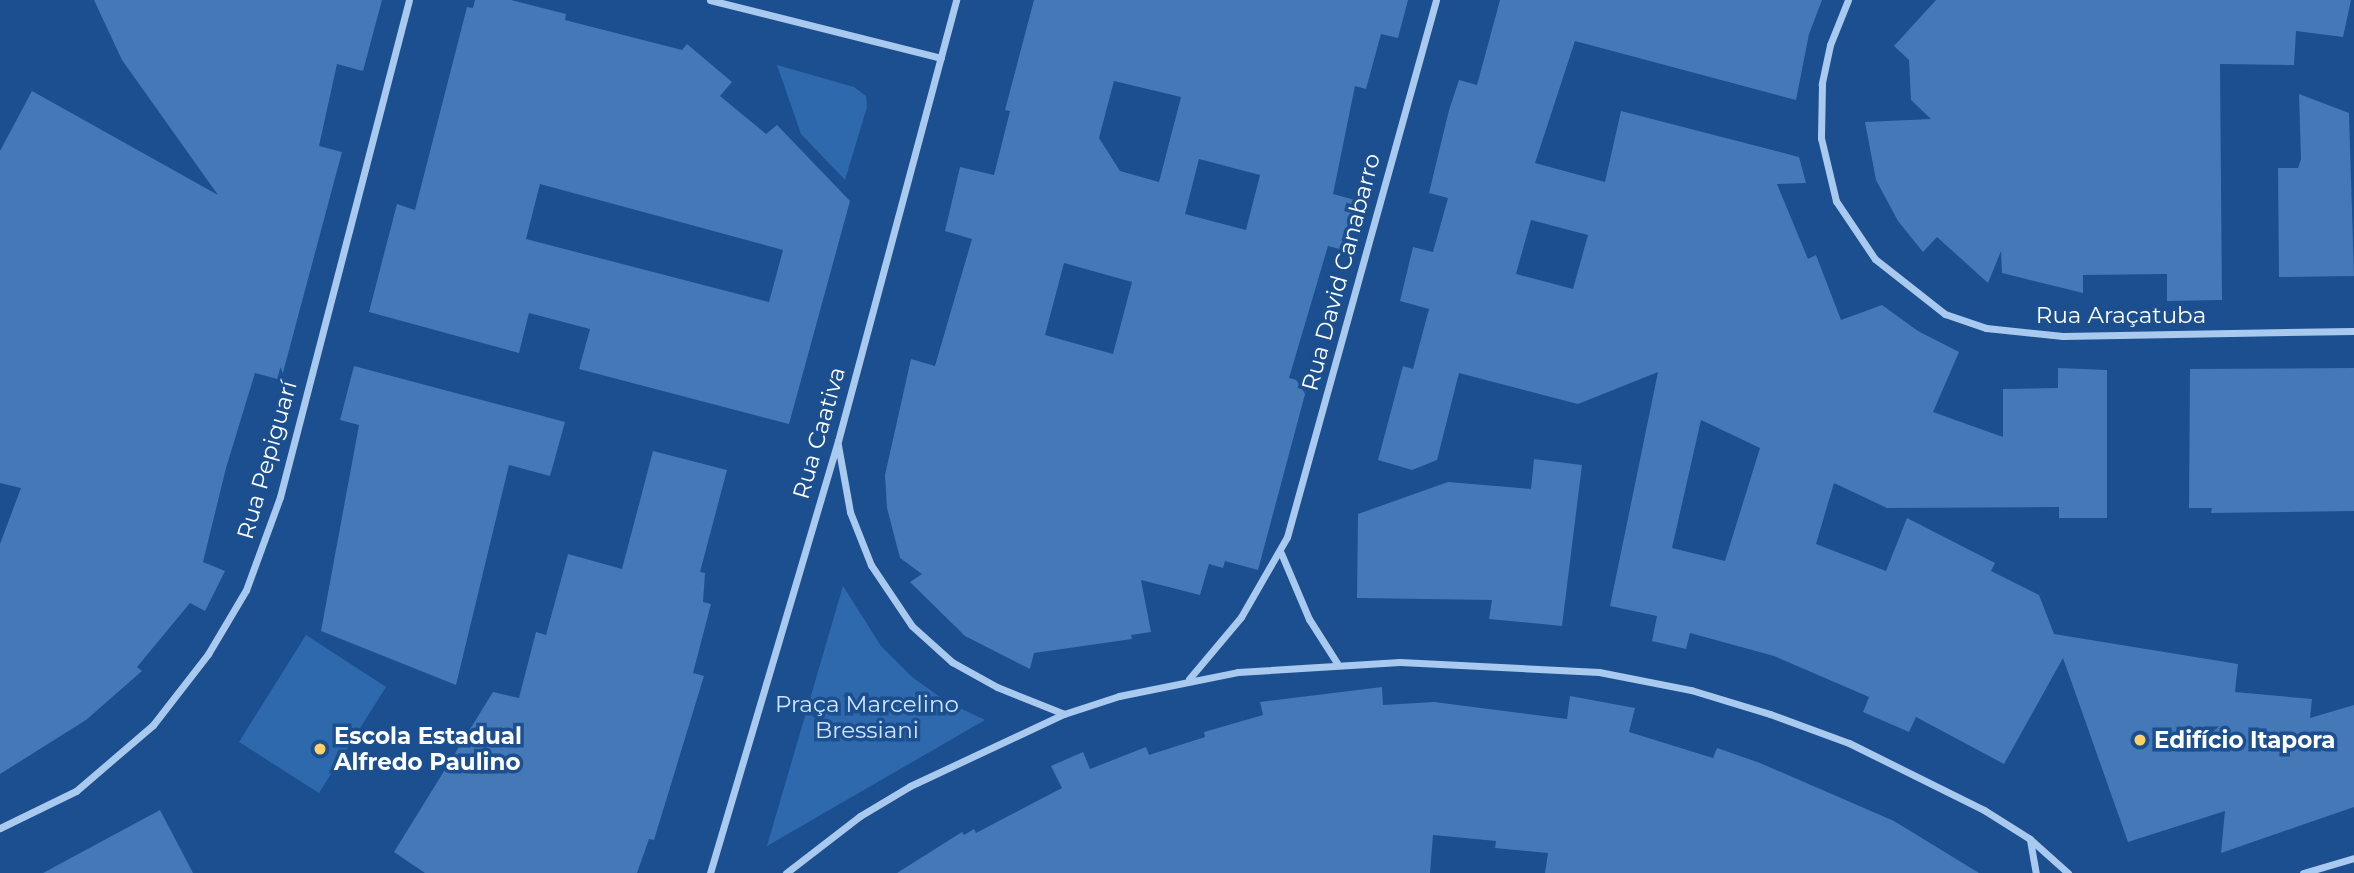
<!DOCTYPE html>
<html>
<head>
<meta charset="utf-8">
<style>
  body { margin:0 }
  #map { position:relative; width:2354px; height:873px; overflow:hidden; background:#1b4f8f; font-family:Montserrat,sans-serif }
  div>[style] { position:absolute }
  .green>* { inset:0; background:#2e69ad }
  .building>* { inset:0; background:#4478b7 }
  .minor>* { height:7px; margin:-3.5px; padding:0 3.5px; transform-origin:3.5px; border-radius:3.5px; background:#a9c9ee }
  .dots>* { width:19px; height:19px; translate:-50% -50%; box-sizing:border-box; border:4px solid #1b4f8f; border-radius:50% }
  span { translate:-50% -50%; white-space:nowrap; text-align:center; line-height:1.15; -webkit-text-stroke:7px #1b4f8f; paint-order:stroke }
  .street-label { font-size:23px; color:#fff }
  .park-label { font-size:23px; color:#cfe3fa }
  .poi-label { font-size:23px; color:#fff; font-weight:700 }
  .left { translate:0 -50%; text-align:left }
</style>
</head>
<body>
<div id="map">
  <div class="green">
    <i style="clip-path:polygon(777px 65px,854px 87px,866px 96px,867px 107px,845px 180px,801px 134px)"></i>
    <i style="clip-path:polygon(843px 586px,881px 646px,912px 677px,947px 702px,985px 720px,767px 846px)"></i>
    <i style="clip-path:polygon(306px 635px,386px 687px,319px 793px,239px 742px)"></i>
  </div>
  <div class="building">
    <i style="clip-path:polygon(94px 0,382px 0,363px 71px,337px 64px,319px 146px,342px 152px,281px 380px,255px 373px,226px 468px,203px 562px,225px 571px,205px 611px,190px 603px,137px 667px,142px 671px,86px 720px,0 774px,0 544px,21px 488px,0 483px,0 151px,32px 91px,218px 195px,122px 60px)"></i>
    <i style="clip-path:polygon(evenodd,475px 0,511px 0,566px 14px,565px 20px,682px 50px,687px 44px,732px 82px,720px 96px,766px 134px,777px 125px,850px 201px,789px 424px,579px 369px,590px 329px,529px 313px,519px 353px,369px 312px,397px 204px,415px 210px,467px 7px,473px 8px,475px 0,540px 184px,783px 250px,769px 302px,526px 239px,540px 184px)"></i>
    <i style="clip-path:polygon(evenodd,1034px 0,1408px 0,1398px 38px,1381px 34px,1366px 89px,1355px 86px,1333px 194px,1355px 200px,1343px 250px,1328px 246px,1289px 378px,1308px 383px,1258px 570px,1225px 561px,1223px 568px,1209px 564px,1200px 595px,1141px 580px,1151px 632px,1131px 635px,1132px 639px,1034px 653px,1030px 669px,965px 636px,910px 582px,922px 574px,900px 558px,887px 508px,885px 475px,911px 359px,935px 366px,972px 239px,945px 231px,960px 167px,994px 175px,1010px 111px,1005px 110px,1034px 0,1114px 81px,1181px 97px,1159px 182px,1120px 171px,1099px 138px,1114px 81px,1034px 0,1199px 159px,1260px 175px,1246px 230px,1185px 214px,1199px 159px,1034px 0,1064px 263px,1132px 282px,1113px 354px,1045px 335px,1064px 263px)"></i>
    <i style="clip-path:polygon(evenodd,1500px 0,1822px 0,1809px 34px,1796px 100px,1575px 41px,1535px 163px,1605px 182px,1621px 111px,1799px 157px,1806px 183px,1777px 184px,1808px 259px,1816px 255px,1841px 320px,1882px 305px,1918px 331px,1959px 352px,1933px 412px,2003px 437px,2003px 389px,2058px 388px,2058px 368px,2107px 370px,2107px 518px,2059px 518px,2059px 507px,1887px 508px,1834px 483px,1816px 544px,1886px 571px,1907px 518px,1995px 563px,1991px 571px,2039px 595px,2054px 634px,2238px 664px,2235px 692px,2312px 699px,2310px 718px,2354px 705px,2354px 807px,2221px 853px,2225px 811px,2128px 842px,2063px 658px,2004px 764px,1916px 717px,1909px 732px,1863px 712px,1869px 697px,1774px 656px,1690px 633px,1686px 649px,1652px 641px,1657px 616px,1610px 606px,1658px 372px,1578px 404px,1459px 373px,1437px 460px,1412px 470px,1378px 460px,1403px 366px,1413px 369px,1429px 309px,1400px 301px,1413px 247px,1433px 252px,1448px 198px,1429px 193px,1449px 110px,1459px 80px,1477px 85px,1500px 0,1531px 220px,1588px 235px,1573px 289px,1516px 274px,1531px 220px,1500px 0,1701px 420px,1760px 448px,1725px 561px,1672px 548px,1701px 420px)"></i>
    <i style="clip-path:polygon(1936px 0,2351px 0,2343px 37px,2296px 31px,2294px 65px,2220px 64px,2222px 300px,2167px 301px,2167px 274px,2083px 275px,2083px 293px,2002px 273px,2001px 251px,1988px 283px,1937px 237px,1923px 252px,1898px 221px,1876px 180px,1865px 122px,1931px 119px,1911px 100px,1909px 60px,1894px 46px)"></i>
    <i style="clip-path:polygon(2299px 94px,2349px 113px,2354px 276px,2279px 277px,2278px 168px,2298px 168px,2301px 159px)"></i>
    <i style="clip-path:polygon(354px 366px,565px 422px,550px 476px,509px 465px,456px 685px,321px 631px,359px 425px,340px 420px)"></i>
    <i style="clip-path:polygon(2354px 368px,2354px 511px,2211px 513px,2212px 508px,2189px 508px,2190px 369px)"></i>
    <i style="clip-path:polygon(653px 451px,727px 470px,700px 572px,705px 573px,703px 602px,711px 604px,693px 673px,704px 676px,654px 840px,649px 839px,637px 873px,425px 873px,394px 852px,493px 692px,519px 698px,536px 632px,546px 635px,568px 554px,622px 569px)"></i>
    <i style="clip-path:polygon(1534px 459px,1582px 465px,1562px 626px,1489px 619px,1492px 600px,1357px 598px,1358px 514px,1448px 482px,1531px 489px)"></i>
    <i style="clip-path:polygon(1382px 687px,1383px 705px,1434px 702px,1567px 719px,1570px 696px,1635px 708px,1629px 732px,1713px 758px,1717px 748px,1760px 763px,1894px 821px,1979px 873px,1545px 873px,1548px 853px,1495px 848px,1496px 841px,1433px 835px,1430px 873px,897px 873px,962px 832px,964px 835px,974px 829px,976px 833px,1062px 788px,1051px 766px,1083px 752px,1090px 769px,1146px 747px,1149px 755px,1205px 737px,1204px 732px,1263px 715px,1260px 702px)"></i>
    <i style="clip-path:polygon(160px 810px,193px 873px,43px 873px)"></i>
  </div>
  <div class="minor">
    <i style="left:710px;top:0;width:238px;rotate:14.1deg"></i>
    <i style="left:1848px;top:0;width:48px;rotate:111.8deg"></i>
    <i style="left:1830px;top:45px;width:40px;rotate:102deg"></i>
    <i style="left:1822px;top:84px;width:54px;rotate:91.1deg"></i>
    <i style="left:1821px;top:138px;width:65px;rotate:76.6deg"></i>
    <i style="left:1836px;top:201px;width:70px;rotate:56.1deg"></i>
    <i style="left:1875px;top:259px;width:89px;rotate:38.2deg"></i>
    <i style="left:1945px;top:314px;width:43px;rotate:18.9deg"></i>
    <i style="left:1986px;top:328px;width:77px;rotate:5.9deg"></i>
    <i style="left:2063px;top:336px;width:291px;rotate:-1deg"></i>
    <i style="left:838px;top:445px;width:68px;rotate:79.8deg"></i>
    <i style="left:850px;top:512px;width:57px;rotate:68.4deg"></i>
    <i style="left:871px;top:565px;width:73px;rotate:56.1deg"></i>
    <i style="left:912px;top:626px;width:54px;rotate:42deg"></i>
    <i style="left:952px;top:662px;width:51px;rotate:29.1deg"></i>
    <i style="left:997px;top:687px;width:72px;rotate:21.9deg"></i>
    <i style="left:1281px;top:553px;width:72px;rotate:67deg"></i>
    <i style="left:1309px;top:619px;width:52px;rotate:57.5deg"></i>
    <i style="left:1189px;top:679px;width:81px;rotate:-50deg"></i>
    <i style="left:1241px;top:617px;width:92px;rotate:-60.1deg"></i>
    <i style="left:1287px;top:537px;width:557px;rotate:-74.49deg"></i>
    <i style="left:0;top:828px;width:85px;rotate:-26deg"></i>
    <i style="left:76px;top:791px;width:101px;rotate:-40.6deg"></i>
    <i style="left:153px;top:725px;width:90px;rotate:-52.2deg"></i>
    <i style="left:208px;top:654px;width:74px;rotate:-59.3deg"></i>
    <i style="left:246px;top:590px;width:99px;rotate:-69.9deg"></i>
    <i style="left:280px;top:497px;width:513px;rotate:-75.45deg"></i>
    <i style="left:2030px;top:840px;width:34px;rotate:80deg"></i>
    <i style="left:710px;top:873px;width:451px;rotate:-73.5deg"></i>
    <i style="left:838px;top:441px;width:457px;rotate:-75deg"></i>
    <i style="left:786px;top:873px;width:93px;rotate:-37.6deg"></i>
    <i style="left:860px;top:816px;width:58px;rotate:-31deg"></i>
    <i style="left:910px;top:786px;width:170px;rotate:-25.1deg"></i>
    <i style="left:1064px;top:714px;width:58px;rotate:-18.1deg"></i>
    <i style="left:1119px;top:696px;width:121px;rotate:-11.4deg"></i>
    <i style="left:1238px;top:672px;width:162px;rotate:-3.5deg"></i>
    <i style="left:1400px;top:662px;width:199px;rotate:2.9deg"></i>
    <i style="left:1599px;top:672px;width:94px;rotate:11.1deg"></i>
    <i style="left:1691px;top:690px;width:83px;rotate:16.9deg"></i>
    <i style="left:1770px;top:714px;width:84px;rotate:20.2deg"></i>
    <i style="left:1849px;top:743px;width:151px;rotate:26.4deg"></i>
    <i style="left:1984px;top:810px;width:54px;rotate:32.2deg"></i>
    <i style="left:2030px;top:839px;width:51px;rotate:41.8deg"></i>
    <i style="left:2303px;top:873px;width:53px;rotate:-16.4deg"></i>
  </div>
  <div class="dots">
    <i style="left:2140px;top:740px;background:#ffd166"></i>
    <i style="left:320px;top:749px;background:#ffd166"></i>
  </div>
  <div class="street-label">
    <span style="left:1341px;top:272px;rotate:-75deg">Rua David Canabarro</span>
    <span style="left:2121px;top:315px">Rua Araçatuba</span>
    <span style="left:819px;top:433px;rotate:-74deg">Rua Caativa</span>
    <span style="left:267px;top:460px;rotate:-74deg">Rua Pepiguarí</span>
  </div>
  <div class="park-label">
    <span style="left:867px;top:717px">Praça Marcelino<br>Bressiani</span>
  </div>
  <div class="poi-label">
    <span class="left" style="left:334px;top:749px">Escola Estadual<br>Alfredo Paulino</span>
    <span class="left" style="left:2154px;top:740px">Edifício Itapora</span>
  </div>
</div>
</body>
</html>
